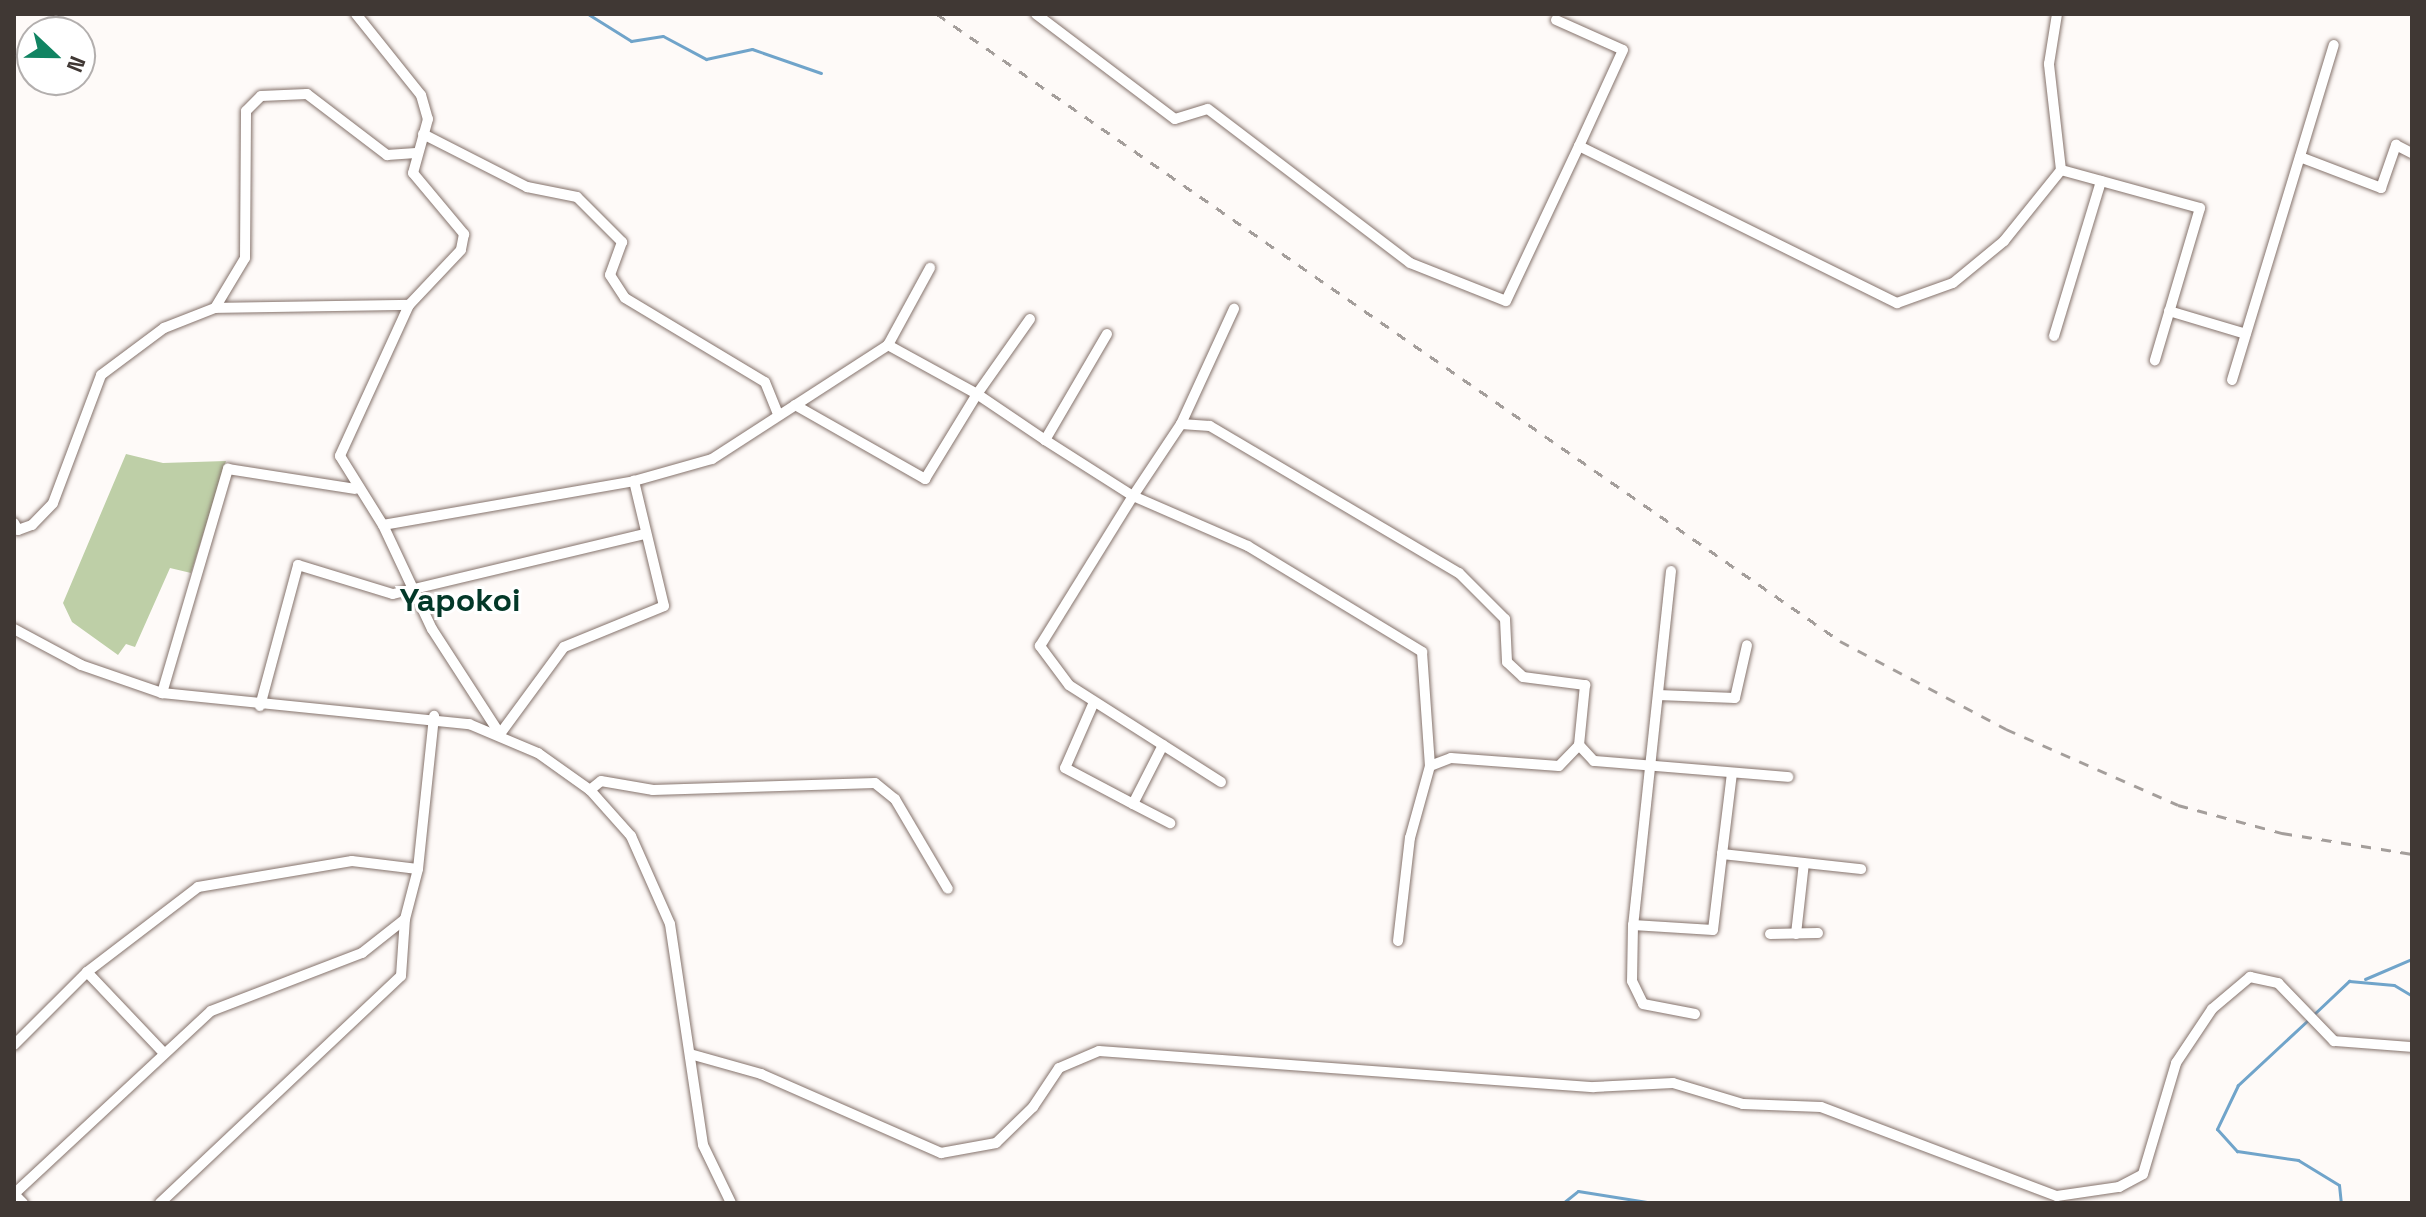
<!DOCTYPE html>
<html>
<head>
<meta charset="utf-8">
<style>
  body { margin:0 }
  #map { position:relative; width:2426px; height:1217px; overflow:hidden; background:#fefaf8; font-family:"Space Grotesk",sans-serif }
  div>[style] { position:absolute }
  .green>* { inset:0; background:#becfa7 }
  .stream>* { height:3px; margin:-1.5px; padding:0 1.5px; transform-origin:1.5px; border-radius:1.5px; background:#70a4ca }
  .roads { filter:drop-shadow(0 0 2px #85736c) drop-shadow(0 0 2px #85736c) }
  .minor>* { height:10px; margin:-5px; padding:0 5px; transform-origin:5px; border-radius:5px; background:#fff }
  .rail>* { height:3px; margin-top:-1.5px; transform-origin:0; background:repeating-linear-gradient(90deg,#a49e9b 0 10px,transparent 0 20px) }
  span { translate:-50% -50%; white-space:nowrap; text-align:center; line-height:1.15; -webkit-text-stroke:6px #fff; paint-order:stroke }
  .quarter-label { font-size:32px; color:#033828; font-weight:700 }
  .frame { position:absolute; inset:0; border:16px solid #403834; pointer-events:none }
  .north { position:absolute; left:16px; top:16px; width:80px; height:80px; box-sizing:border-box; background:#fff; border:2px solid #b3afae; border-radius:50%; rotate:112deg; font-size:22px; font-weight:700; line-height:32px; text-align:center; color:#403834 }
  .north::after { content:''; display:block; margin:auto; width:28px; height:36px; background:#118462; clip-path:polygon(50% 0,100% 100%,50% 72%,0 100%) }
</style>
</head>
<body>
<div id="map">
  <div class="green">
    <i style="clip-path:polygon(126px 454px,163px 463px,226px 461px,191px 573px,170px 568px,135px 647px,126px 644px,118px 655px,72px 622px,63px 603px)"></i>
  </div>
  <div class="stream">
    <i style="left:588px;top:14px;width:51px;rotate:32.1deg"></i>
    <i style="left:631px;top:41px;width:32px;rotate:-9deg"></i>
    <i style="left:663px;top:36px;width:49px;rotate:28.1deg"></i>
    <i style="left:706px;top:59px;width:47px;rotate:-12.3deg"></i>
    <i style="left:752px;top:49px;width:73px;rotate:19.2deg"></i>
    <i style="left:2365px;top:979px;width:51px;rotate:-23.1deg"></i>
    <i style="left:2313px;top:1015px;width:50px;rotate:-43.4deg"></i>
    <i style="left:2349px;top:981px;width:45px;rotate:5.1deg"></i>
    <i style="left:2394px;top:985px;width:21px;rotate:31deg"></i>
    <i style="left:2308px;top:1020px;width:96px;rotate:137.1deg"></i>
    <i style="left:2238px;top:1085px;width:49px;rotate:115.5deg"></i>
    <i style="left:2217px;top:1129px;width:30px;rotate:48deg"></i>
    <i style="left:2237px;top:1151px;width:62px;rotate:8.4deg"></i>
    <i style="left:2298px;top:1160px;width:48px;rotate:31.4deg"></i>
    <i style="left:2339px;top:1185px;width:18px;rotate:84deg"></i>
    <i style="left:1563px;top:1203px;width:19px;rotate:-39deg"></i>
    <i style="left:1578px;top:1191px;width:76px;rotate:9.1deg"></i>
  </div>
  <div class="roads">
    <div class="minor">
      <i style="left:356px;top:14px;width:104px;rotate:51.3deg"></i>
      <i style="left:421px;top:95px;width:25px;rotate:74deg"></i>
      <i style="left:428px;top:119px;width:56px;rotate:105.5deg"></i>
      <i style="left:413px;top:173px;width:80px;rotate:50.1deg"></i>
      <i style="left:464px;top:234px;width:16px;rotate:101deg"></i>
      <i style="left:461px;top:250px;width:76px;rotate:133.4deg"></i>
      <i style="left:409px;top:305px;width:166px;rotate:114.6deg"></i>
      <i style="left:340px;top:456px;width:81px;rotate:58.1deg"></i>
      <i style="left:383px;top:525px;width:115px;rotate:64.8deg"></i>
      <i style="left:432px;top:629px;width:125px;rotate:57.1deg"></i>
      <i style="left:500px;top:734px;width:108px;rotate:-53.7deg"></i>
      <i style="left:564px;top:647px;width:108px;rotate:-22.3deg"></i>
      <i style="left:664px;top:606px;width:129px;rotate:-103.5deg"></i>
      <i style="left:1036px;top:14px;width:174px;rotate:37.1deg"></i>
      <i style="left:1175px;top:119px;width:34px;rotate:-17deg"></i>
      <i style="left:1208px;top:109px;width:254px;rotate:37.3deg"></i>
      <i style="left:1410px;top:263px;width:103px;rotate:21.6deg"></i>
      <i style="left:1506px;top:301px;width:171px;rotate:-64.8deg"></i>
      <i style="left:1579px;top:146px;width:355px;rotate:26.3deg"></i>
      <i style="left:1897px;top:303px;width:59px;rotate:-19.7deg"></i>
      <i style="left:1953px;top:283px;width:66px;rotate:-39.5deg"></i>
      <i style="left:2004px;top:241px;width:91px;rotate:-51.2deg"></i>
      <i style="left:2061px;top:170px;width:107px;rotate:-96.5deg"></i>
      <i style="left:2049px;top:64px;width:51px;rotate:-80.9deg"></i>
      <i style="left:1556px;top:20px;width:73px;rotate:24.1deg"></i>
      <i style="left:1623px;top:50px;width:106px;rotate:114.6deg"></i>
      <i style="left:423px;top:134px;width:117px;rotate:27deg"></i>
      <i style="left:527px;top:187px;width:51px;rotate:11.3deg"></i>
      <i style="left:577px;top:197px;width:64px;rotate:45deg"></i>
      <i style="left:622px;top:242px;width:35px;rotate:110deg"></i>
      <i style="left:610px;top:275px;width:27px;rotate:57deg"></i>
      <i style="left:625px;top:298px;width:163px;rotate:31deg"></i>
      <i style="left:765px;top:382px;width:35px;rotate:68deg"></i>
      <i style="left:2300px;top:157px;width:87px;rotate:20.9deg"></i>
      <i style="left:2381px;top:188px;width:46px;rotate:-70.8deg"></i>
      <i style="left:2396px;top:145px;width:18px;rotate:27deg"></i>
      <i style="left:2061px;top:170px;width:144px;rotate:15.3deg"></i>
      <i style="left:2200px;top:208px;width:159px;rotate:106.5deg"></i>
      <i style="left:215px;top:308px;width:58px;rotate:-59deg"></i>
      <i style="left:245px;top:258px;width:147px;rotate:-89.6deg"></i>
      <i style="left:246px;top:111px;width:21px;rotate:-45deg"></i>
      <i style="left:261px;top:96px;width:46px;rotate:-2.5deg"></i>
      <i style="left:307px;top:94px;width:101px;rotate:37.3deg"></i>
      <i style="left:387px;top:155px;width:29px;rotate:-4deg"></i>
      <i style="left:2169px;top:311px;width:80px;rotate:16.6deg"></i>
      <i style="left:1030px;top:319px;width:92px;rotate:125.2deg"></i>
      <i style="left:977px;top:394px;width:82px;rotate:34.1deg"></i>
      <i style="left:1107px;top:334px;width:123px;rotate:120.3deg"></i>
      <i style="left:1045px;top:440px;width:104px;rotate:32.5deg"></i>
      <i style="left:1133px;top:496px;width:87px;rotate:-56.3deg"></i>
      <i style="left:1181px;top:424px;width:127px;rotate:-65.3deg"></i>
      <i style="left:2054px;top:336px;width:162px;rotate:-73.1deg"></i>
      <i style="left:2232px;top:380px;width:350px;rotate:-73.1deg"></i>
      <i style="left:795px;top:405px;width:150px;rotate:29.6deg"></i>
      <i style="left:925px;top:479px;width:100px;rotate:-58.5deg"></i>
      <i style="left:977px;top:394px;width:102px;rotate:-151.2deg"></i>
      <i style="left:1181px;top:424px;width:29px;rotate:4deg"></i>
      <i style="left:1210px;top:426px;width:289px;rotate:30.6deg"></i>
      <i style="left:1459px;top:573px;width:65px;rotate:45deg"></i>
      <i style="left:1505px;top:619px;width:43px;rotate:87.3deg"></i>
      <i style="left:1507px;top:662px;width:22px;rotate:43deg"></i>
      <i style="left:1523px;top:677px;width:63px;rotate:7.4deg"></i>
      <i style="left:1585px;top:685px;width:60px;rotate:95.7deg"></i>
      <i style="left:1579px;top:745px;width:22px;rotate:47deg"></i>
      <i style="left:1594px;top:761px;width:195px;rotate:4.7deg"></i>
      <i style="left:14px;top:523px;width:8px;rotate:60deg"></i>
      <i style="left:18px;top:530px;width:15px;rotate:-20deg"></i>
      <i style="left:32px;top:525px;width:30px;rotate:-46deg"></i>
      <i style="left:53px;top:503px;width:137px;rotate:-69.4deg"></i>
      <i style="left:101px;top:375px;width:79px;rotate:-36.7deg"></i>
      <i style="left:164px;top:328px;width:55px;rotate:-21.4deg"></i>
      <i style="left:215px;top:308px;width:194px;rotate:-0.9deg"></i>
      <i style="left:383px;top:525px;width:255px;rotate:-9.9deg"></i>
      <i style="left:634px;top:481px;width:81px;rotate:-15.8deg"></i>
      <i style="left:712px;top:459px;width:210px;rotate:-32.9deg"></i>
      <i style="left:888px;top:345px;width:88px;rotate:-61.4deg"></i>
      <i style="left:1671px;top:571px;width:356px;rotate:96.1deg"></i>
      <i style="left:1633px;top:925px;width:80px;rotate:3.6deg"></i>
      <i style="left:1713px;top:930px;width:77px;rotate:-83.2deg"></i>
      <i style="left:14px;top:629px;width:76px;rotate:28.2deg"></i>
      <i style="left:81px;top:665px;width:86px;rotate:19.1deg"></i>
      <i style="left:162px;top:693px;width:309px;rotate:5.8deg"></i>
      <i style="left:469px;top:724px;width:75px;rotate:22.8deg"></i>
      <i style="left:538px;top:753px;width:64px;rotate:35.4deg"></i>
      <i style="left:590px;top:790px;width:62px;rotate:48.3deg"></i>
      <i style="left:631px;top:836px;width:96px;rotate:66.1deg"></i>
      <i style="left:670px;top:924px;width:223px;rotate:81.5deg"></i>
      <i style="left:703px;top:1145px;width:64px;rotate:64.2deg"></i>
      <i style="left:162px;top:693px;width:234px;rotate:-73.6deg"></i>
      <i style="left:228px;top:469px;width:129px;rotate:8.9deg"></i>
      <i style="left:1658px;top:695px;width:77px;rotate:2.2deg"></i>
      <i style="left:1735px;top:698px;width:54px;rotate:-77.2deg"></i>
      <i style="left:1094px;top:702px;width:72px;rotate:113.7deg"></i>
      <i style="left:1065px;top:768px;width:77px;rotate:27.9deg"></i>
      <i style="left:260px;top:706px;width:146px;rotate:-74.9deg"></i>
      <i style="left:298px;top:565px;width:99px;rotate:17deg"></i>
      <i style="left:393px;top:594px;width:258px;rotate:-13.4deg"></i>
      <i style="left:1163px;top:745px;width:66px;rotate:117deg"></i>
      <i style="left:1133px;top:804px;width:42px;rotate:27.2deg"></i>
      <i style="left:1732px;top:773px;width:82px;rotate:97deg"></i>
      <i style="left:1722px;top:854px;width:140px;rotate:6.2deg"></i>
      <i style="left:1221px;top:782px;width:180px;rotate:-147.5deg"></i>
      <i style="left:1069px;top:685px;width:49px;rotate:-126.6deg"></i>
      <i style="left:1040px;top:646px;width:176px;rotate:-58.2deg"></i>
      <i style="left:1133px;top:496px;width:125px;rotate:23.5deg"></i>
      <i style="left:1248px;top:546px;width:204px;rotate:31.3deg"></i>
      <i style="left:1422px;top:652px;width:114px;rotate:86deg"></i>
      <i style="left:590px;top:790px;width:14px;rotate:-39deg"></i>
      <i style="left:601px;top:781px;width:53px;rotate:9.8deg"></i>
      <i style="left:653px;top:790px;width:222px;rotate:-1.8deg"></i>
      <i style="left:875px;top:783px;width:26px;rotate:39deg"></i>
      <i style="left:895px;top:799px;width:104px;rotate:59.5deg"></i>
      <i style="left:1633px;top:925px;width:56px;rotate:91deg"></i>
      <i style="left:1632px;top:981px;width:25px;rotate:64deg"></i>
      <i style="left:1643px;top:1004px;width:53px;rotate:10.9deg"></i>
      <i style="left:1770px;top:934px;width:48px;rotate:-1.2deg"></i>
      <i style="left:1796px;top:934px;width:71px;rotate:-83.6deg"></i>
      <i style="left:1398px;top:941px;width:104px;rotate:-83.4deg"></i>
      <i style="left:1410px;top:838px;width:75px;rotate:-74.5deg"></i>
      <i style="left:1430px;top:766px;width:22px;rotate:-21deg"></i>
      <i style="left:1451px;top:758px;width:108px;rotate:4.2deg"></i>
      <i style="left:1559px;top:766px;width:29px;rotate:-46deg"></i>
      <i style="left:87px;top:972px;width:112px;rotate:46.5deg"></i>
      <i style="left:14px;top:1045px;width:103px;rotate:-45deg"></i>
      <i style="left:87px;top:972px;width:140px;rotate:-37.4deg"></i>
      <i style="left:198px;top:887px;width:156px;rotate:-9.6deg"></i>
      <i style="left:352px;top:861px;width:66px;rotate:6.9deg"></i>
      <i style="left:690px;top:1054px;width:74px;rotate:15.7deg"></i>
      <i style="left:761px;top:1074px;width:197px;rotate:23.7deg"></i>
      <i style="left:941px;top:1153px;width:56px;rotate:-10.3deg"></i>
      <i style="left:996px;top:1143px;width:52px;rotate:-44.2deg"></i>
      <i style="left:1033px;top:1107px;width:47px;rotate:-56.3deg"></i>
      <i style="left:1059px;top:1068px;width:43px;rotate:-23deg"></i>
      <i style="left:1099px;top:1051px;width:496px;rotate:4.2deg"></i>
      <i style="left:1594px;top:1087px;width:79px;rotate:-2.9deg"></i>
      <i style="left:1673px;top:1083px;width:73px;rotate:16.7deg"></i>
      <i style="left:1743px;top:1104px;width:78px;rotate:2.2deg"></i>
      <i style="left:1821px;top:1107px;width:252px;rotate:20.7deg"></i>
      <i style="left:2057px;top:1196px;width:63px;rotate:-8.3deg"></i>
      <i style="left:2119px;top:1187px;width:27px;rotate:-28deg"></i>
      <i style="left:2143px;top:1174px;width:116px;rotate:-73.4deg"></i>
      <i style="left:2176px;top:1063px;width:65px;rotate:-56.3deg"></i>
      <i style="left:2212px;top:1009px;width:50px;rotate:-40.1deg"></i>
      <i style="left:2250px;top:977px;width:29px;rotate:12deg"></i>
      <i style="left:2278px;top:983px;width:81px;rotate:46deg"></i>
      <i style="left:2334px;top:1041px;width:78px;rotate:4.4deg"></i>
      <i style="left:14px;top:1194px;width:269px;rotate:-42.9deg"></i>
      <i style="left:211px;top:1011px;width:162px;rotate:-21deg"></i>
      <i style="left:362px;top:953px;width:55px;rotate:-38.3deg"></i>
      <i style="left:405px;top:919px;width:52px;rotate:-75.4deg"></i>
      <i style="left:418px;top:869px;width:154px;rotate:-84deg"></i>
      <i style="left:14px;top:1194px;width:13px;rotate:45deg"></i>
      <i style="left:160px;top:1203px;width:331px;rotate:-43.3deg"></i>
      <i style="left:401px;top:976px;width:57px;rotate:-86deg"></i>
    </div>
  </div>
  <div class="rail">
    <i style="left:937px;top:14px;width:1099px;rotate:34.77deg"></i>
    <i style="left:1840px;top:641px;width:188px;rotate:27.9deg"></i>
    <i style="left:2006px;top:729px;width:188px;rotate:23.8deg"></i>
    <i style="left:2178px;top:805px;width:108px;rotate:15.1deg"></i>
    <i style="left:2282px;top:833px;width:132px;rotate:9.2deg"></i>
  </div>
  <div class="quarter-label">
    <span style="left:460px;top:600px">Yapokoi</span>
  </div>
  <div class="frame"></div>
  <div class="north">N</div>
</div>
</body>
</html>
